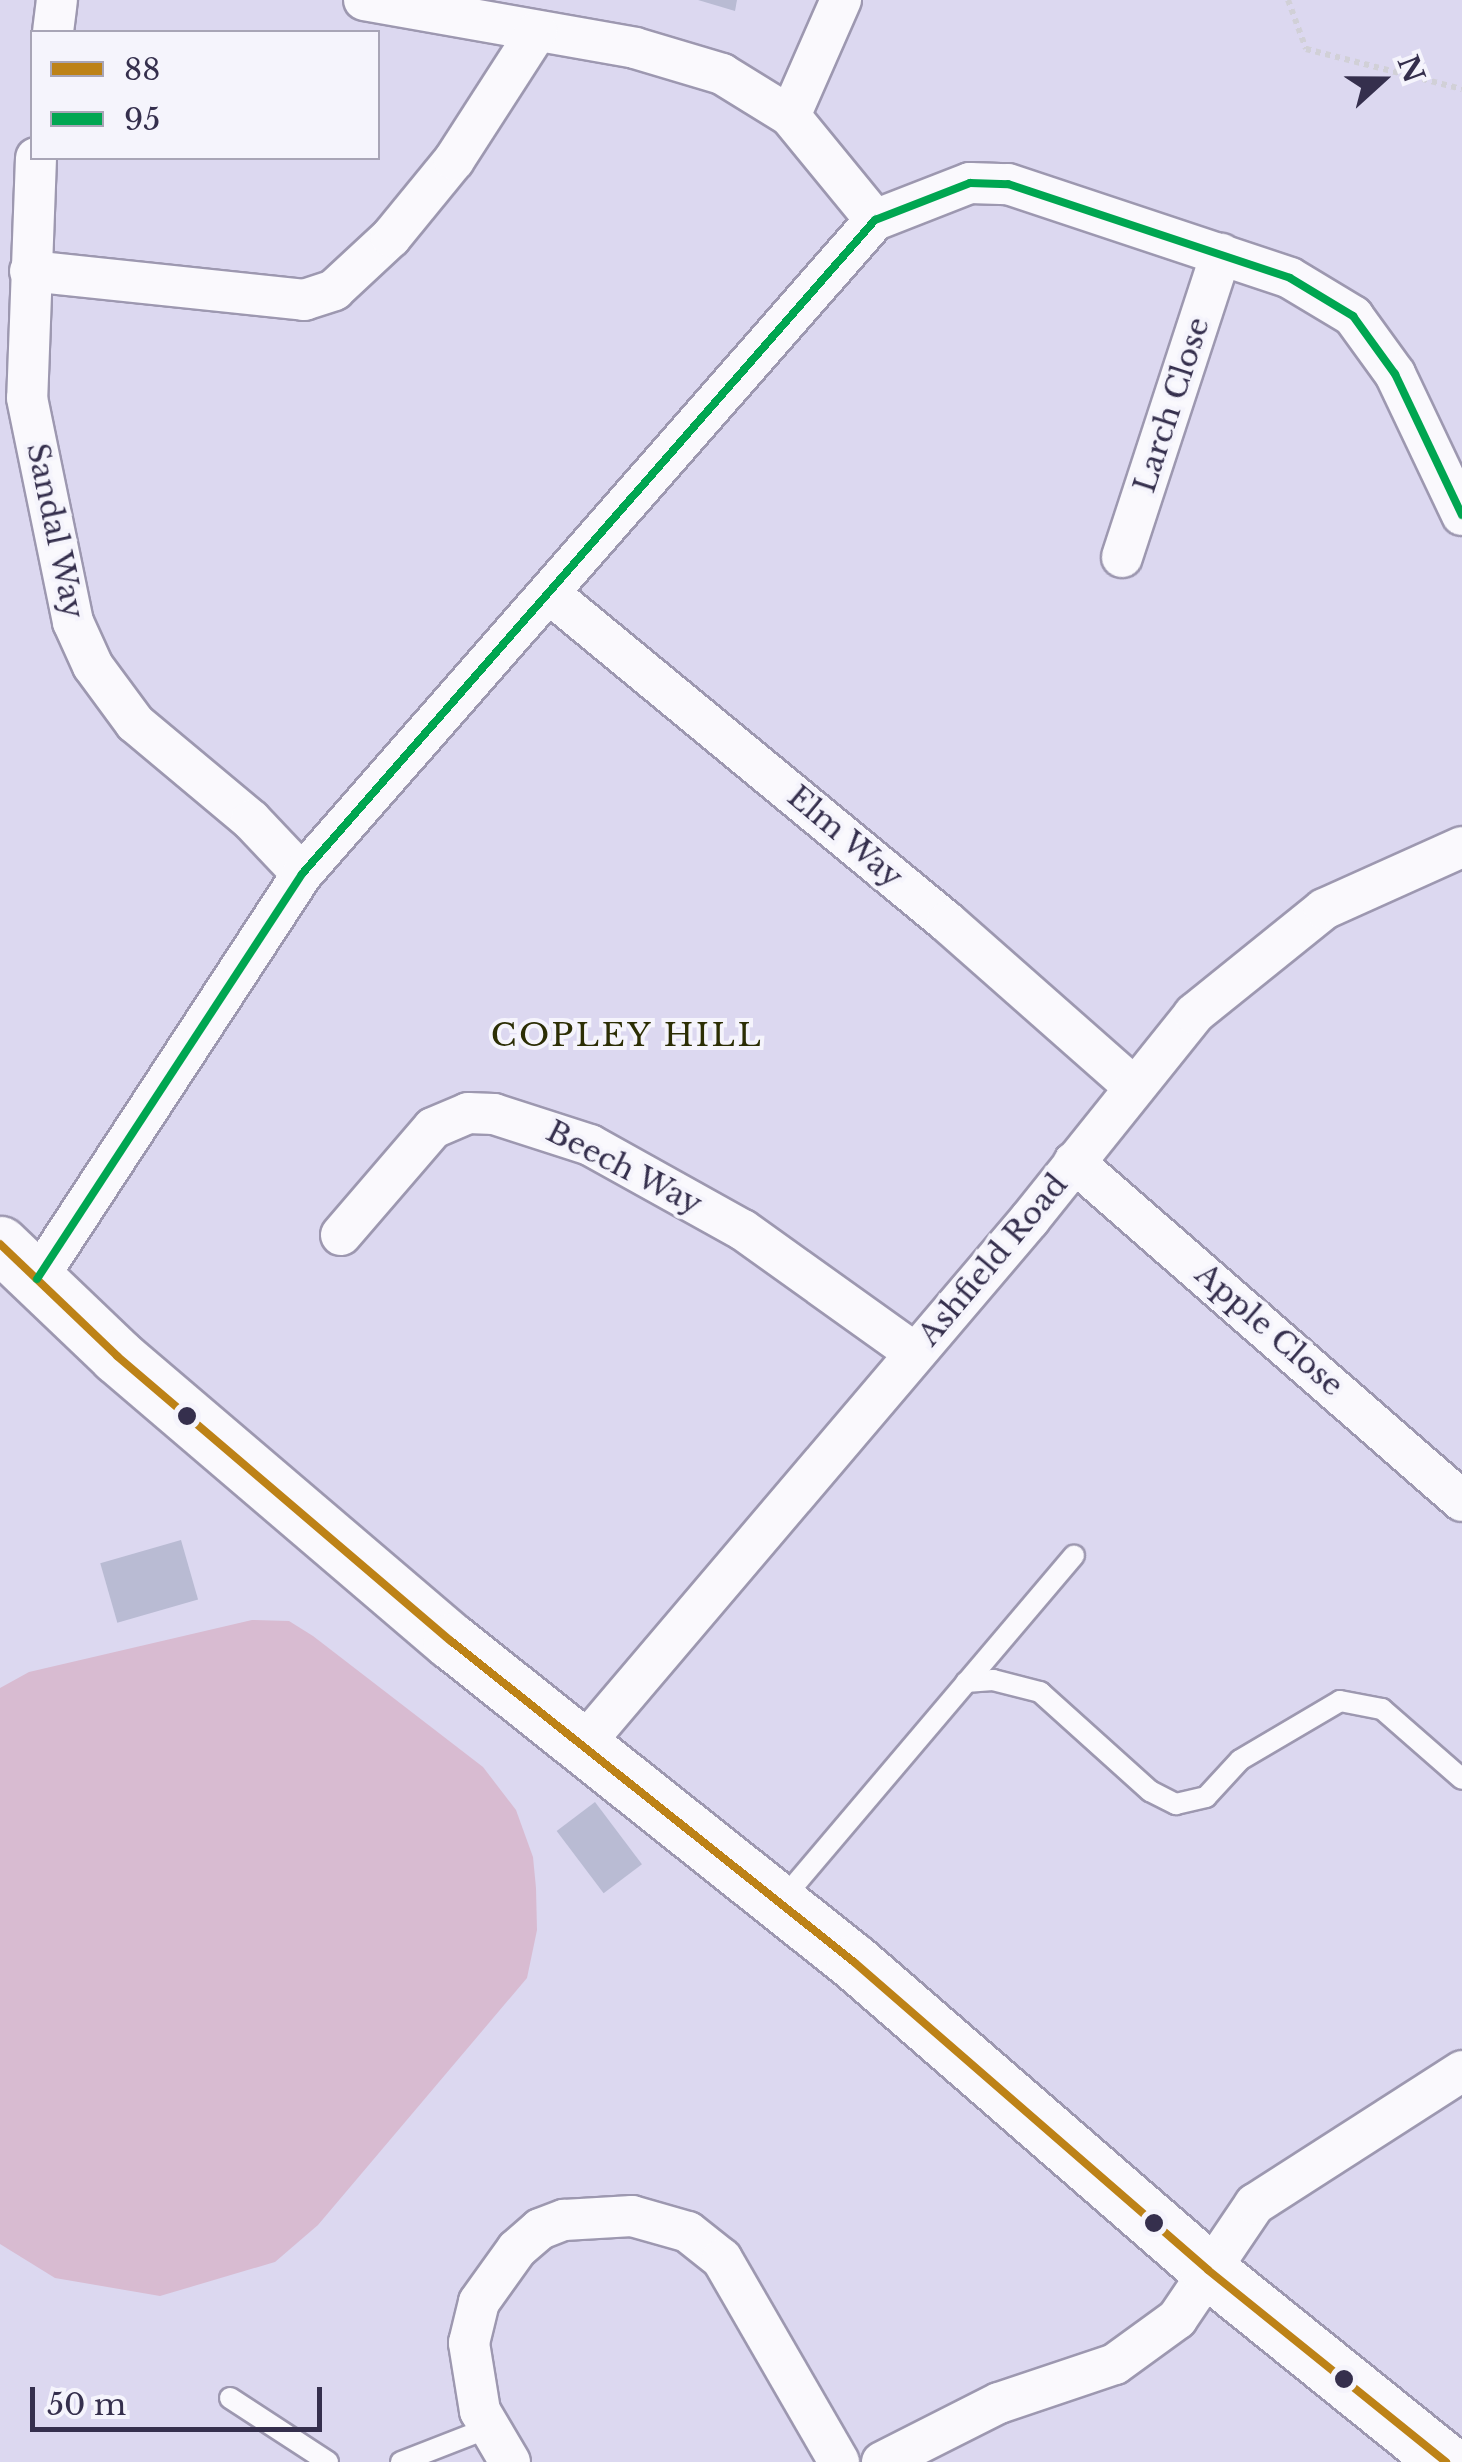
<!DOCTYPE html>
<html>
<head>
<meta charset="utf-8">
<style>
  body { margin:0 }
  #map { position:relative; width:1462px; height:2462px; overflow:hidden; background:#dcd8f0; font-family:"Libre Baskerville",serif }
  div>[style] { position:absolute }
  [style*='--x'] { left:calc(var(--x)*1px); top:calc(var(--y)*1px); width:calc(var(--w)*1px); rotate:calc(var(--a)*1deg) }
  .green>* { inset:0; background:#d8bbd1 }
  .building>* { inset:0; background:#b9bbd3; transform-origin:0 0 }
  .path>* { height:6px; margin-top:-3px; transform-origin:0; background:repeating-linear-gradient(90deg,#d1d0d7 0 5px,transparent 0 10px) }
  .roads { filter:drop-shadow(2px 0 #9d98b0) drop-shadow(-2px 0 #9d98b0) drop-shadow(0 2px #9d98b0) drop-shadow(0 -2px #9d98b0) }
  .service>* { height:20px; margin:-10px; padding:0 10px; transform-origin:10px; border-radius:10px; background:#faf9fd }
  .minor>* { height:40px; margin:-20px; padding:0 20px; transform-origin:20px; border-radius:20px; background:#faf9fd }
  .primary>* { height:55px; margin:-27.5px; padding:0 27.5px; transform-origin:27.5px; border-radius:27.5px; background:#faf9fd }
  .bus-1>* { height:8px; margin:-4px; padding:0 4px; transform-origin:4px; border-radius:4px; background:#bd8217 }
  .bus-2>* { height:8px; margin:-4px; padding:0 4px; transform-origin:4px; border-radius:4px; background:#00a651 }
  .dots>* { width:28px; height:28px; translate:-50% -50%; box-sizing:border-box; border:5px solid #f5f4fc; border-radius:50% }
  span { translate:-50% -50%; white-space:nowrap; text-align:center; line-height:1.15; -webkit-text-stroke:8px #f5f4fc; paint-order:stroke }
  .street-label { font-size:30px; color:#352f4d }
  .neighbourhood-label { font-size:32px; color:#2c2e04; letter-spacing:2.5px }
  .legend { position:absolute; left:30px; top:30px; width:350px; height:130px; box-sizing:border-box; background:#f5f4fc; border:2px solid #a8a5b6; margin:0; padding:12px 18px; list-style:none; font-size:30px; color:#352f4d }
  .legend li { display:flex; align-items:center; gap:20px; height:50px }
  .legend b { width:50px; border:2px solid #a8a5b6 }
  .north { position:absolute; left:1332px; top:30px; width:100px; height:100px; -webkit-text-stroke:8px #f5f4fc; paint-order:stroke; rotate:69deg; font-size:28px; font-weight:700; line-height:40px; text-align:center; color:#352f4d }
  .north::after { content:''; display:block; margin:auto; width:35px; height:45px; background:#352f4d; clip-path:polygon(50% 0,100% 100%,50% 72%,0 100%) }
  .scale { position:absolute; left:30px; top:2387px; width:292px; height:45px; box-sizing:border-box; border:5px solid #352f4d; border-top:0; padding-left:12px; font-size:30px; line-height:35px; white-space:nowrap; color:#352f4d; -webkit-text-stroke:8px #f5f4fc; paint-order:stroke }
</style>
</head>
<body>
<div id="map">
  <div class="green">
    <div style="clip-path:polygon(252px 1620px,289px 1621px,313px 1636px,483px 1767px,516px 1810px,533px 1857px,536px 1888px,537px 1930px,527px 1978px,318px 2225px,275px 2262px,160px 2296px,55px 2278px,0 2244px,0 1688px,29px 1672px)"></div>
  </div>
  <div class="building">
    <div style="clip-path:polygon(698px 0,737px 0,735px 11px)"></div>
    <div style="left:181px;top:1540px;width:62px;height:84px;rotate:74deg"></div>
    <div style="left:595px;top:1802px;width:78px;height:48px;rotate:53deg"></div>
  </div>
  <div class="path">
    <div style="--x:1288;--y:0;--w:52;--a:69.8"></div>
    <div style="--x:1306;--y:49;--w:161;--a:14.4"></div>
  </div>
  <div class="roads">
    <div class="service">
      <div style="--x:966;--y:1682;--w:27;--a:-4"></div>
      <div style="--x:993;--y:1680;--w:49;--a:14.3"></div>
      <div style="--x:1040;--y:1692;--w:148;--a:42"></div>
      <div style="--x:1150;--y:1791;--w:29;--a:27"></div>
      <div style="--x:1176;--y:1804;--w:31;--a:-13"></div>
      <div style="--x:1206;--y:1797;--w:50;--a:-47.4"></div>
      <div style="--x:1240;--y:1760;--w:116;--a:-30.5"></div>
      <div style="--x:1340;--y:1701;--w:43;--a:10.8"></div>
      <div style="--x:1382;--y:1709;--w:106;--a:41.2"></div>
      <div style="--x:781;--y:1901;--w:453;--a:-49.7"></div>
      <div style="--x:230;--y:2398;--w:117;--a:33.1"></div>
      <div style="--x:401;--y:2462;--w:93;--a:-21.3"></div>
    </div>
    <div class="minor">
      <div style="--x:364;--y:0;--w:275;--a:10"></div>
      <div style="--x:635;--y:48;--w:91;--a:16.6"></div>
      <div style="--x:722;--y:74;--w:80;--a:31.7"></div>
      <div style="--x:790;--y:116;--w:134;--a:50.7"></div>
      <div style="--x:53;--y:32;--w:32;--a:-83"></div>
      <div style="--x:790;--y:116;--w:127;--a:-66.3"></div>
      <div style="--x:36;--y:158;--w:240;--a:92.1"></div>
      <div style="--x:27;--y:398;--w:229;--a:78.4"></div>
      <div style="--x:73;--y:622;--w:48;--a:65.6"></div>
      <div style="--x:93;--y:666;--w:71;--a:53.6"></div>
      <div style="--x:135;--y:723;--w:151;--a:39.9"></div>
      <div style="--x:251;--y:820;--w:74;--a:46.6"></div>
      <div style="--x:30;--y:271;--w:276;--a:6"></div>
      <div style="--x:304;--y:300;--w:32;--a:-18"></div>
      <div style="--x:334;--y:290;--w:78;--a:-42.9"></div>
      <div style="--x:391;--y:237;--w:99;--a:-50.7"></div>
      <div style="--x:454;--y:160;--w:153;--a:-57.2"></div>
      <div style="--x:1122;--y:557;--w:319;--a:-71.9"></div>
      <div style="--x:550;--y:594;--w:515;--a:39.56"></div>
      <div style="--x:947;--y:922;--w:249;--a:41.4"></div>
      <div style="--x:1074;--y:1162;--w:515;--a:41.14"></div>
      <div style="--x:341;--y:1235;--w:141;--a:-49.3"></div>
      <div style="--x:433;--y:1128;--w:38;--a:-23"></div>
      <div style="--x:468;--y:1113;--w:26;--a:2"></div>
      <div style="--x:494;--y:1114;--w:101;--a:17.9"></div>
      <div style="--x:590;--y:1145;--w:175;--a:29.1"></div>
      <div style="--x:743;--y:1230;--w:211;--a:35.6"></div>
      <div style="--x:37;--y:1279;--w:484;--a:-56.8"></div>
      <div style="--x:302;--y:874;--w:870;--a:-48.78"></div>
      <div style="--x:875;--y:220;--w:102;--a:-21.3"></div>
      <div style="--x:970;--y:183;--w:38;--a:2"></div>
      <div style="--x:1008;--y:184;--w:297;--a:18.4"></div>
      <div style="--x:1290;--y:278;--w:74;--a:31.1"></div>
      <div style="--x:1353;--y:316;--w:72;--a:54.1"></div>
      <div style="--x:1395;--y:374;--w:156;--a:64.6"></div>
      <div style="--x:582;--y:1746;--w:692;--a:-49.63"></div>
      <div style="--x:1030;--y:1219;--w:263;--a:-51.3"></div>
      <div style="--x:1194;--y:1014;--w:167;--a:-38.9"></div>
      <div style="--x:1324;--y:909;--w:151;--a:-24.2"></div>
      <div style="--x:510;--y:2462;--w:59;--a:-120.5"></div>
      <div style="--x:480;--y:2411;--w:69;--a:-99.2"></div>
      <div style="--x:469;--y:2343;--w:42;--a:-76.3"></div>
      <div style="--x:479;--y:2302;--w:65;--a:-54.4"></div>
      <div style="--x:517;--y:2249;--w:30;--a:-41"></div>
      <div style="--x:540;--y:2229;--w:26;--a:-21"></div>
      <div style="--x:564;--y:2220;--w:68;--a:-3.4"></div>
      <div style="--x:632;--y:2216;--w:58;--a:15.9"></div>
      <div style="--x:688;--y:2232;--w:43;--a:38.5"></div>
      <div style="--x:722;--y:2259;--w:234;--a:60"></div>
      <div style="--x:882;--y:2462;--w:131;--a:-26.8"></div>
      <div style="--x:999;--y:2403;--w:122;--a:-18.6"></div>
      <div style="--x:1115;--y:2364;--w:77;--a:-36"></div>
      <div style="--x:1177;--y:2319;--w:139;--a:-55.9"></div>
      <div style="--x:1255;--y:2204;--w:246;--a:-32.7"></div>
    </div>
    <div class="primary">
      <div style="--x:0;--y:1244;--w:162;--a:43.7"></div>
      <div style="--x:117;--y:1356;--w:439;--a:40.5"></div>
      <div style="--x:451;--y:1641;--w:515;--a:38.54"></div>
      <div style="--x:854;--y:1962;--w:469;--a:41"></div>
      <div style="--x:1208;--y:2270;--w:306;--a:38.9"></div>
    </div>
  </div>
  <div class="bus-1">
    <div style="--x:0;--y:1244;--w:162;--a:43.7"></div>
    <div style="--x:117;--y:1356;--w:439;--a:40.5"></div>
    <div style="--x:451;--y:1641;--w:515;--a:38.54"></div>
    <div style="--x:854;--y:1962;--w:469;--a:41"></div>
    <div style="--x:1208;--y:2270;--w:306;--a:38.9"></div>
  </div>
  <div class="bus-2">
    <div style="--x:37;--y:1279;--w:484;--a:-56.8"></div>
    <div style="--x:302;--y:874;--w:870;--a:-48.78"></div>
    <div style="--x:875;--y:220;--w:102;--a:-21.3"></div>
    <div style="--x:970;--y:183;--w:38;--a:2"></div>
    <div style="--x:1008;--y:184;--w:297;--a:18.4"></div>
    <div style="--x:1290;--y:278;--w:74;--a:31.1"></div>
    <div style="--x:1353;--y:316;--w:72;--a:54.1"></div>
    <div style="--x:1395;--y:374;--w:156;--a:64.6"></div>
  </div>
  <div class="dots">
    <div style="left:187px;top:1416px;background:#352f4d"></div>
    <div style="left:1154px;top:2223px;background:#352f4d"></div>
    <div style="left:1344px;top:2379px;background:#352f4d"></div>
  </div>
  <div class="street-label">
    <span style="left:1172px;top:405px;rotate:-72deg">Larch Close</span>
    <span style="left:55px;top:531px;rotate:78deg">Sandal Way</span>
    <span style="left:845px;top:837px;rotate:40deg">Elm Way</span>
    <span style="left:624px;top:1168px;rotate:27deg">Beech Way</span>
    <span style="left:993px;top:1260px;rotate:-50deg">Ashfield Road</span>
    <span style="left:1269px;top:1330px;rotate:41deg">Apple Close</span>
  </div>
  <div class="neighbourhood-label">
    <span style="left:627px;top:1035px">COPLEY HILL</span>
  </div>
  <ul class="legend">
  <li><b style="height:12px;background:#bd8217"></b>88</li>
  <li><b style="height:12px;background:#00a651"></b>95</li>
  </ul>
  <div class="north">N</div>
  <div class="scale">50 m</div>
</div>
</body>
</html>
